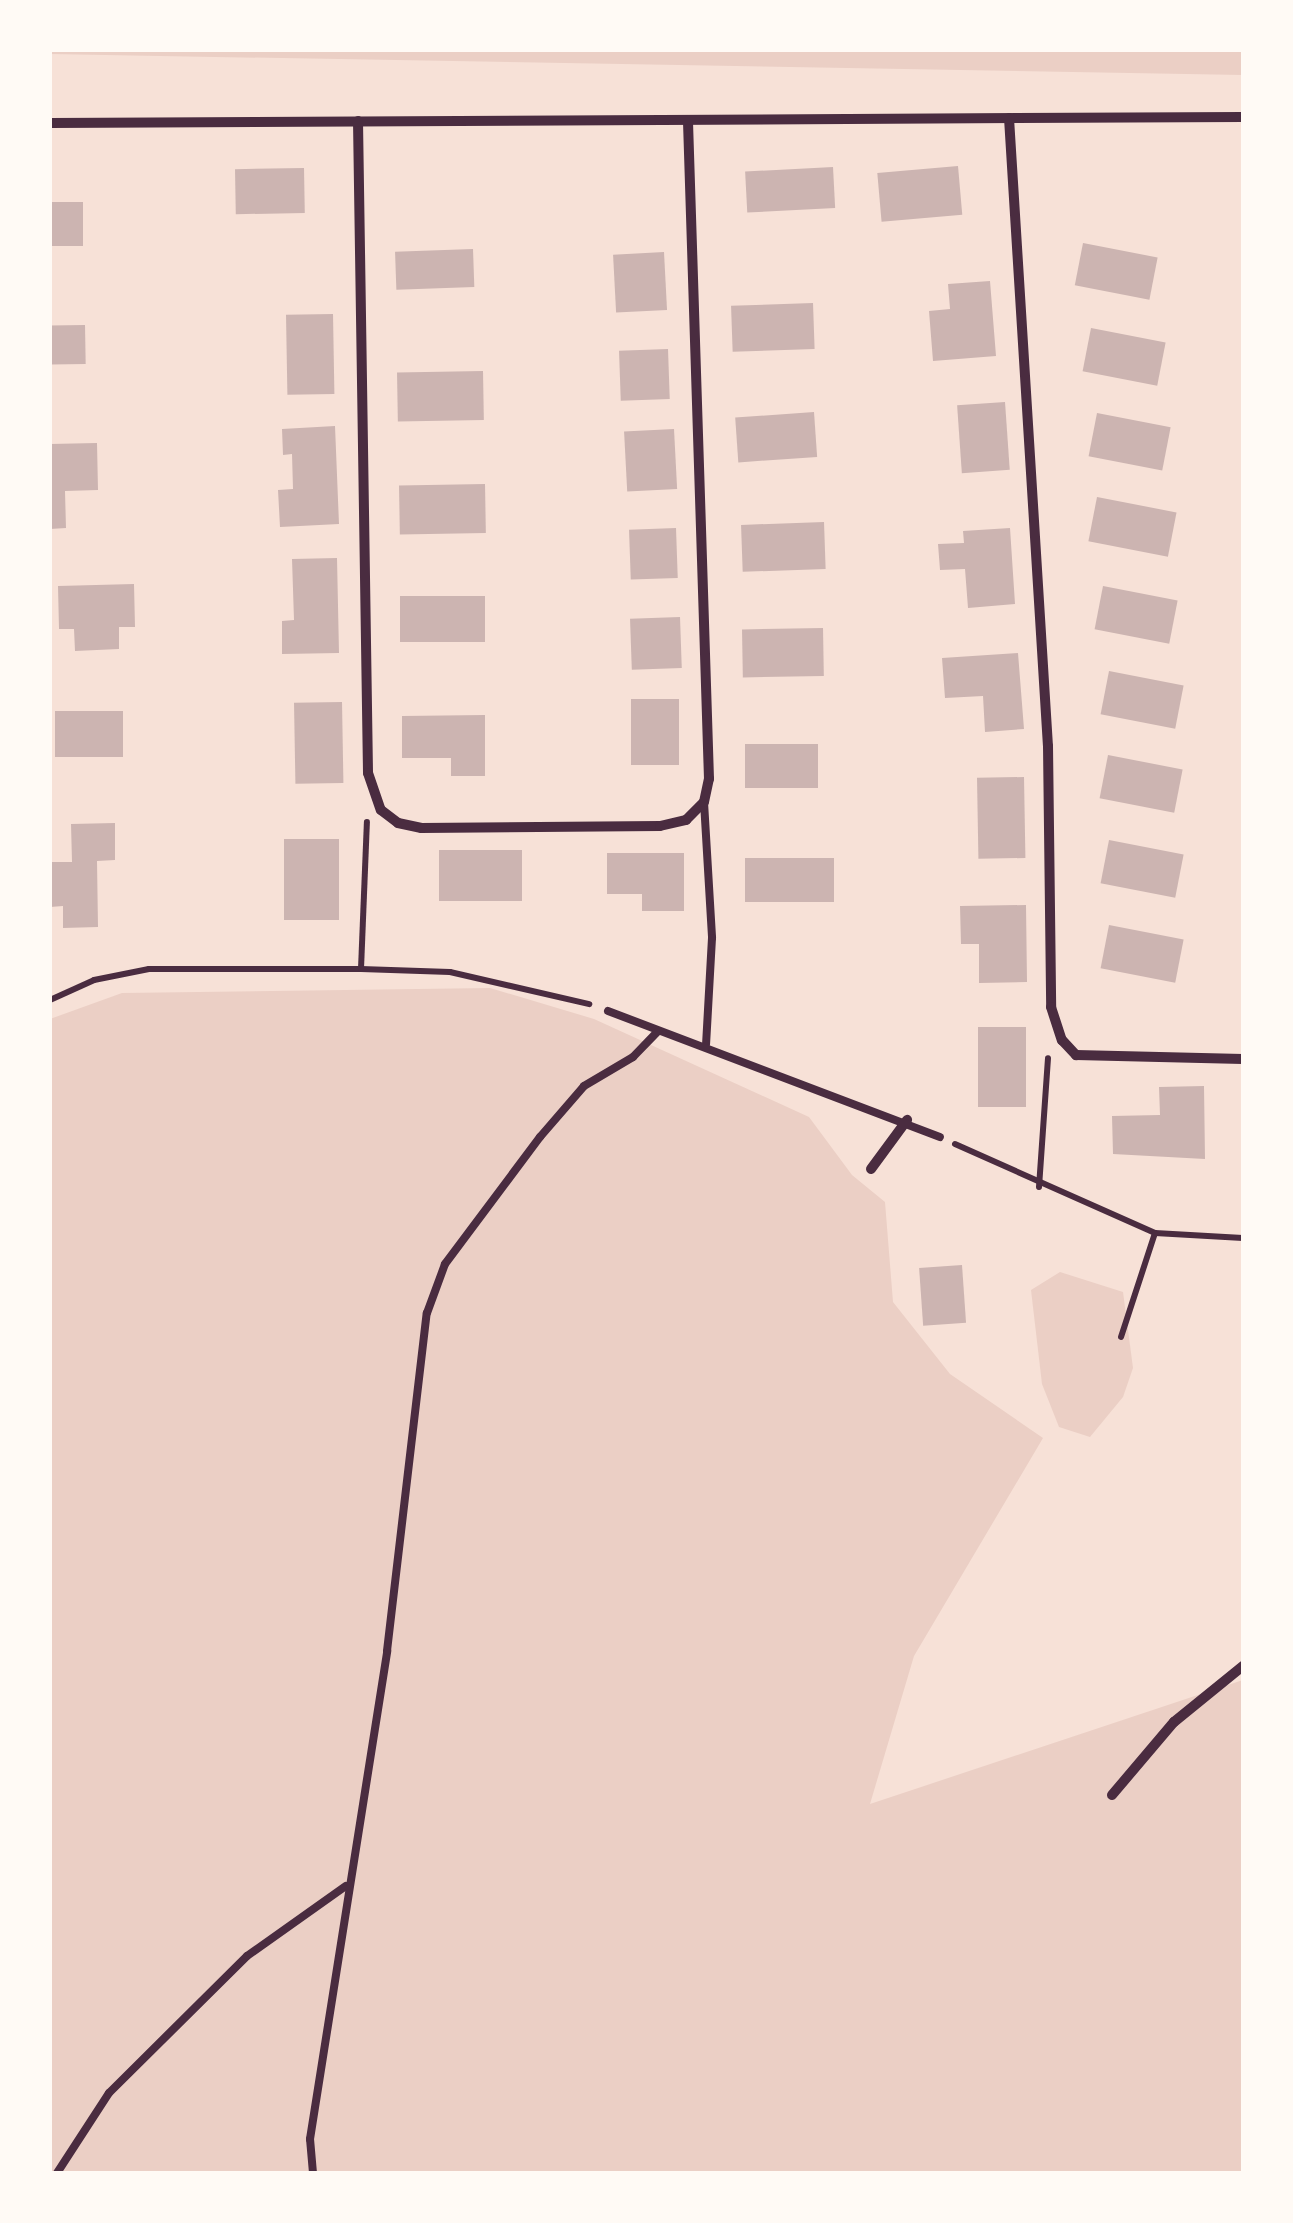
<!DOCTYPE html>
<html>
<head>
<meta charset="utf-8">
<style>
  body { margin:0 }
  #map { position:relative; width:1293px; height:2223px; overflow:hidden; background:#f7e1d7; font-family:Figtree,sans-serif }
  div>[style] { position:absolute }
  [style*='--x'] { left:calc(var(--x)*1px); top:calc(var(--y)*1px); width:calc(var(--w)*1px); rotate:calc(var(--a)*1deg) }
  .green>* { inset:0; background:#ebcfc5 }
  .building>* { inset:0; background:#ccb4b1; transform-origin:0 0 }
  .path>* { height:6px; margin:-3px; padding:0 3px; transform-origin:3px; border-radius:3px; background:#4a2c40 }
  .service>* { height:8px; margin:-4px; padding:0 4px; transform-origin:4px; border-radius:4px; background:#4a2c40 }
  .minor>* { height:10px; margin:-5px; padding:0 5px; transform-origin:5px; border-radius:5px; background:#4a2c40 }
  span { translate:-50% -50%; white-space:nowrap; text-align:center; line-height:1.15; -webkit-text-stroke:8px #fffaf5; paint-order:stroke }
  .frame { position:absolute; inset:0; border:52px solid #fffaf5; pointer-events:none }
</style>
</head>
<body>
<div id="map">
  <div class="green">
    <div style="clip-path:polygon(50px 50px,1243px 50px,1243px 75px,50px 54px)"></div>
    <div style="clip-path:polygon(490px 988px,594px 1019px,809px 1117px,852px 1175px,885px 1202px,893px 1302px,950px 1374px,1043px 1438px,914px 1656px,870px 1804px,1243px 1680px,1243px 2173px,50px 2173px,50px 1019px,122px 993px)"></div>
    <div style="clip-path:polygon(1060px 1272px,1123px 1292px,1133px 1368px,1123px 1397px,1090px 1437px,1059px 1427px,1042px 1384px,1031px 1290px)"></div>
  </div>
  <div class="building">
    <div style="left:958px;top:166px;width:49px;height:81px;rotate:85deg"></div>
    <div style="left:833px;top:167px;width:41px;height:88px;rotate:87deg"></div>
    <div style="left:304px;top:168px;width:45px;height:69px;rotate:89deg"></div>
    <div style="left:83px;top:202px;width:44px;height:33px;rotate:90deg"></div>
    <div style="left:1083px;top:243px;width:76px;height:43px;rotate:11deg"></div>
    <div style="left:473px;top:249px;width:38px;height:78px;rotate:88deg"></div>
    <div style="left:664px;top:252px;width:58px;height:51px;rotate:87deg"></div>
    <div style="clip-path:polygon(990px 281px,996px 356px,933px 361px,929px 311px,950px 309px,948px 284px)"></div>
    <div style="left:813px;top:303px;width:46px;height:82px;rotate:88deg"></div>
    <div style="left:333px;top:314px;width:80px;height:47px;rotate:89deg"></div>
    <div style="left:85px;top:325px;width:39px;height:35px;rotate:89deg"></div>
    <div style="left:1091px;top:328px;width:76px;height:44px;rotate:11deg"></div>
    <div style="left:668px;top:349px;width:50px;height:49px;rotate:88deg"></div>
    <div style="left:483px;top:371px;width:49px;height:86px;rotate:89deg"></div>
    <div style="left:1005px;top:402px;width:68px;height:48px;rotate:86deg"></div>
    <div style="left:814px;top:412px;width:45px;height:79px;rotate:86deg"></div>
    <div style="left:1097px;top:413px;width:75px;height:44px;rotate:11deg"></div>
    <div style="clip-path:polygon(335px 426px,339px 524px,280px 527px,278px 490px,293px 489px,292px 454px,283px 455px,282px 429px)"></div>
    <div style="left:674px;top:429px;width:60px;height:50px;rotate:87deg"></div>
    <div style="clip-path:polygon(97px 443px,98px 490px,65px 491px,66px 528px,50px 529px,50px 444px)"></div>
    <div style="left:485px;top:484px;width:49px;height:86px;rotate:89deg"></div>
    <div style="left:1097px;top:497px;width:81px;height:45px;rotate:11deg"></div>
    <div style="left:824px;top:522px;width:47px;height:83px;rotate:88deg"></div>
    <div style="left:676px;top:528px;width:50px;height:47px;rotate:88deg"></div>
    <div style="clip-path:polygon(1010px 528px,1015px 604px,968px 608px,965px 569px,940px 570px,938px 544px,964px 543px,963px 531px)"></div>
    <div style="clip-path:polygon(337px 558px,339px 653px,282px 654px,282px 621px,294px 620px,292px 559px)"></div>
    <div style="clip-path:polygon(134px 584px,135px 627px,119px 627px,119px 649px,75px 651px,74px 629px,59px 629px,58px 586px)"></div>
    <div style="left:1103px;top:586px;width:76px;height:44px;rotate:11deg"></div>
    <div style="left:485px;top:596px;width:46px;height:85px;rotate:90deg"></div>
    <div style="left:680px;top:617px;width:51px;height:50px;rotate:88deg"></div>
    <div style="left:823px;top:628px;width:48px;height:81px;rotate:89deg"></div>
    <div style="clip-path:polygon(1018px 653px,1024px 729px,985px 732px,983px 696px,945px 698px,942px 658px)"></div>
    <div style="left:1109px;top:671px;width:76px;height:44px;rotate:11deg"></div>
    <div style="left:631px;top:699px;width:48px;height:66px"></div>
    <div style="left:342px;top:702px;width:81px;height:48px;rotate:89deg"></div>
    <div style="left:123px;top:711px;width:46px;height:68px;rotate:90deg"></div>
    <div style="clip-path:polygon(485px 715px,485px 776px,451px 776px,451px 758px,402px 758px,402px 716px)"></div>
    <div style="left:818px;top:744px;width:44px;height:73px;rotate:90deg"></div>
    <div style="left:1108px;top:755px;width:76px;height:44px;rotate:11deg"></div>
    <div style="left:1024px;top:777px;width:81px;height:47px;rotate:89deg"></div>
    <div style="clip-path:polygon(115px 823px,115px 860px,97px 861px,98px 927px,63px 928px,63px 906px,50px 907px,50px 862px,72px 862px,71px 824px)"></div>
    <div style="left:284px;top:839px;width:55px;height:81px"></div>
    <div style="left:1109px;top:840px;width:76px;height:44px;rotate:11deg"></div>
    <div style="left:522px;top:850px;width:51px;height:83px;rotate:90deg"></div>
    <div style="clip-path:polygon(607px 853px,684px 853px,684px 911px,642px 911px,642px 894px,607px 894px)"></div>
    <div style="left:834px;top:858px;width:44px;height:89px;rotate:90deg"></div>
    <div style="clip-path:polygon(1026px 905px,1027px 982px,979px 983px,979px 944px,961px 944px,960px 906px)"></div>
    <div style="left:1109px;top:925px;width:76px;height:44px;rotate:11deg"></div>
    <div style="left:1026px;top:1027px;width:80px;height:48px;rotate:90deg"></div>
    <div style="clip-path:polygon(1204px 1086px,1205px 1159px,1113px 1154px,1112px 1116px,1160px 1115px,1159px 1087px)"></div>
    <div style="left:962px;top:1265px;width:58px;height:43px;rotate:86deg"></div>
  </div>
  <div class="path">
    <div style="--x:361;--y:969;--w:147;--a:-87.7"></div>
    <div style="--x:50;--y:1000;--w:48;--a:-24.4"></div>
    <div style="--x:94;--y:980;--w:56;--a:-11.3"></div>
    <div style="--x:149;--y:969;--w:212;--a:0"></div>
    <div style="--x:361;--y:969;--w:89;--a:1.9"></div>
    <div style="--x:450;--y:972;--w:143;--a:13"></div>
    <div style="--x:955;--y:1144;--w:219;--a:24"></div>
    <div style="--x:1155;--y:1233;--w:88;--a:3.3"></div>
    <div style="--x:1039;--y:1187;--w:129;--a:-86"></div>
    <div style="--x:1121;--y:1337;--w:109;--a:-71.9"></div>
  </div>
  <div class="service">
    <div style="--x:704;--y:802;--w:136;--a:86.6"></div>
    <div style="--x:712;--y:938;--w:106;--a:93.2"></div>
    <div style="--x:608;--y:1011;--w:355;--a:20.8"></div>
    <div style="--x:57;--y:2173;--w:95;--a:-57"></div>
    <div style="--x:109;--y:2093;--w:194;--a:-44.8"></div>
    <div style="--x:247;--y:1956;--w:121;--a:-35.3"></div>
    <div style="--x:313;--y:2173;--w:34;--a:-95"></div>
    <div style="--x:310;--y:2139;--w:494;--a:-81"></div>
    <div style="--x:387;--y:1651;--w:340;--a:-83.3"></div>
    <div style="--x:427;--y:1313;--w:52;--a:-69.8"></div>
    <div style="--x:445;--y:1264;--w:159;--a:-53.2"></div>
    <div style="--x:540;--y:1137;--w:67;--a:-49.2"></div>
    <div style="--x:584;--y:1086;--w:57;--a:-30.6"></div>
    <div style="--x:633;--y:1057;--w:36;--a:-46"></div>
  </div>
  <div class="minor">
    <div style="--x:1009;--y:118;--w:629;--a:86.45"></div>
    <div style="--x:1048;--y:746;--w:261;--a:89.3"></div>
    <div style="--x:1051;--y:1007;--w:35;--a:72"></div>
    <div style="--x:1062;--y:1040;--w:21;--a:47"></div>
    <div style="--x:1076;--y:1055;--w:167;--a:1.4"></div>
    <div style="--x:358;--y:121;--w:652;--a:89.12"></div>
    <div style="--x:368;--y:773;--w:39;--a:71"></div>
    <div style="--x:381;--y:810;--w:21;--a:37"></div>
    <div style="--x:398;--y:823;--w:24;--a:12"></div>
    <div style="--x:421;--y:828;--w:239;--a:-0.5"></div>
    <div style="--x:660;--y:826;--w:27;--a:-13"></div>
    <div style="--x:686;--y:820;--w:25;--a:-45"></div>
    <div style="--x:704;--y:802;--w:24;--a:-78"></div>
    <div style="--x:709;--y:779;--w:659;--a:-91.83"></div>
    <div style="--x:50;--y:123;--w:1193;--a:-0.29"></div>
    <div style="--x:871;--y:1169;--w:61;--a:-53.7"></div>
    <div style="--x:1112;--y:1795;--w:96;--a:-49.7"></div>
    <div style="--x:1174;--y:1722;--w:89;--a:-39.1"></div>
  </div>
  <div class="frame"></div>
</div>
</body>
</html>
